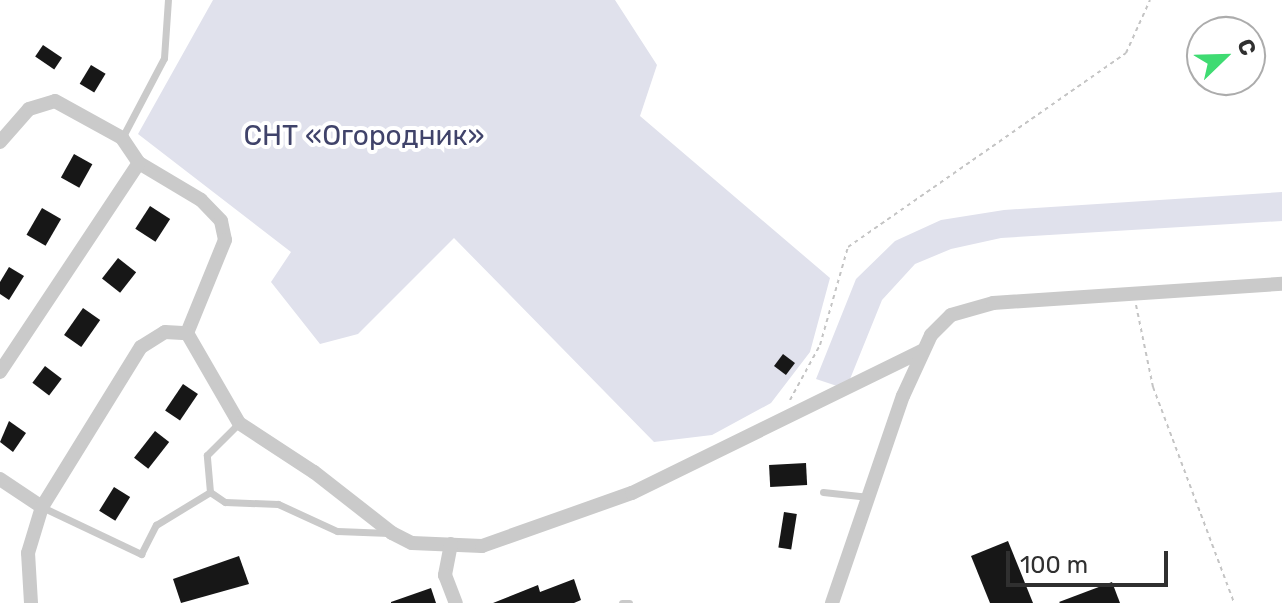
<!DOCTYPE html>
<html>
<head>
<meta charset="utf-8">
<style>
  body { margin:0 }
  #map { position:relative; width:1282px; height:603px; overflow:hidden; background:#fff; font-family:Rubik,sans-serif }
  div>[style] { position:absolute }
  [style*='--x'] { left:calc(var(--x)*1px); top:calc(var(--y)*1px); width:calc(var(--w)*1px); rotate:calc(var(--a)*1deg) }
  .green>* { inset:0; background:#e0e1ec }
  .building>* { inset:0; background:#171717; transform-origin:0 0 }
  .path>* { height:2px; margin-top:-1px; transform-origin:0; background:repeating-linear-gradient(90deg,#c4c4c4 0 4px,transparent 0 8px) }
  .lane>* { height:7px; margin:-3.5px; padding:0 3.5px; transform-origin:3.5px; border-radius:3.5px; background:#cacaca }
  .street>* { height:14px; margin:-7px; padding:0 7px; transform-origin:7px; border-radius:7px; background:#cacaca }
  span { translate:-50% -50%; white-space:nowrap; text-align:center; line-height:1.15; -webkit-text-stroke:8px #fff; paint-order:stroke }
  .park-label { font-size:28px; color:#40436a }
  .north { position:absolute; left:1186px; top:16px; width:80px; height:80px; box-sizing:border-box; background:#fff; border:2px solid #acacac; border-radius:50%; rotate:67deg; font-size:22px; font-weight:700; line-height:32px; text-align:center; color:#303030 }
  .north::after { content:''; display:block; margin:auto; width:28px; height:36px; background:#3fdb72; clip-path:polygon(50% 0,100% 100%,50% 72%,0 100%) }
  .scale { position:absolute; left:1006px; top:551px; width:162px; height:36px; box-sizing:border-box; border:4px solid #303030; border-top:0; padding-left:10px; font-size:24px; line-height:28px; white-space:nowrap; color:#303030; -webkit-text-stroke:6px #fff; paint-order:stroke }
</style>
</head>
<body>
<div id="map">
  <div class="green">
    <div style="clip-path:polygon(213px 0,615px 0,657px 65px,640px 116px,830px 278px,810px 352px,771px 403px,712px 435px,654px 442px,454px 238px,358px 334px,320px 344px,271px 282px,291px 252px,138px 134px)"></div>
    <div style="clip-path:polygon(1282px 192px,1282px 221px,1001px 238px,951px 249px,915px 264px,882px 300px,846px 389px,816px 379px,856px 279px,895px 241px,941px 220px,1004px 210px)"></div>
  </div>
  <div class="building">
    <div style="left:43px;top:45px;width:23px;height:14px;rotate:34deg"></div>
    <div style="left:91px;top:65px;width:17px;height:22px;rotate:31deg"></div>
    <div style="left:74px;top:154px;width:21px;height:27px;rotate:29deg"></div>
    <div style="left:150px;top:206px;width:24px;height:27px;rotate:33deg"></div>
    <div style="left:42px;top:208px;width:22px;height:31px;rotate:30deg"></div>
    <div style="left:118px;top:258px;width:23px;height:26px;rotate:38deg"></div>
    <div style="clip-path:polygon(9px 267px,24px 276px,9px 300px,0 294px,0 282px)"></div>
    <div style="left:83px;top:308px;width:21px;height:33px;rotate:35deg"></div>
    <div style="left:783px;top:354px;width:15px;height:15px;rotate:37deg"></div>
    <div style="left:45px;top:366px;width:21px;height:21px;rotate:37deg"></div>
    <div style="left:183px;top:384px;width:18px;height:32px;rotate:34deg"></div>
    <div style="clip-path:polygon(9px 421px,26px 433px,13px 452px,0 442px)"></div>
    <div style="left:155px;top:431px;width:18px;height:34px;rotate:38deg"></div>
    <div style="left:806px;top:463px;width:22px;height:37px;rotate:87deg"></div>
    <div style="left:114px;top:487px;width:19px;height:28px;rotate:32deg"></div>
    <div style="left:784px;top:512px;width:13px;height:36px;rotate:9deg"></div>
    <div style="clip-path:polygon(1008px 541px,1033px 603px,990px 603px,971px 556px)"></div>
    <div style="clip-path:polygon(239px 556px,249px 584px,181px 603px,173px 579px)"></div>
    <div style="clip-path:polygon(574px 579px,581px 600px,574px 603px,493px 603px,538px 585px,540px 592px)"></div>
    <div style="clip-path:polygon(1112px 582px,1120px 603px,1060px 603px,1059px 602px)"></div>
    <div style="clip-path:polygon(431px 588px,436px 603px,391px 603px,391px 602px)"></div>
  </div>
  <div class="path">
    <div style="--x:1136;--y:305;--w:84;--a:78.3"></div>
    <div style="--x:1153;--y:387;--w:231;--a:69.4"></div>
    <div style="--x:790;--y:400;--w:63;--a:-61.4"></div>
    <div style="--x:820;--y:345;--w:102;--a:-74.1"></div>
    <div style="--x:848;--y:247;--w:339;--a:-34.9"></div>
    <div style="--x:1126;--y:53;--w:58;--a:-65.6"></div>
  </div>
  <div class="lane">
    <div style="--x:122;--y:138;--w:90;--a:-62.3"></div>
    <div style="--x:164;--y:58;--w:58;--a:-86.1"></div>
    <div style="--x:210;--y:492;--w:37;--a:-95"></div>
    <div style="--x:207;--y:455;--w:45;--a:-45"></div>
    <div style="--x:823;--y:492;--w:46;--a:6.2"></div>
    <div style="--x:42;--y:507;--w:110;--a:25.4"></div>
    <div style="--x:141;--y:554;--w:33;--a:-63"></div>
    <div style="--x:156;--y:525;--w:63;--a:-31.4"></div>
    <div style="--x:210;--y:492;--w:18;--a:34"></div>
    <div style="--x:225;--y:502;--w:53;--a:2.2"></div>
    <div style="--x:278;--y:504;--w:65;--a:24.6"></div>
    <div style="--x:337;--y:531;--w:52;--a:2.2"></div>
    <div style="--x:622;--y:603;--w:7;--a:0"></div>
  </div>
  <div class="street">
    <div style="--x:0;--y:142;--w:44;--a:-48.7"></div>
    <div style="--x:29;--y:109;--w:27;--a:-17"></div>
    <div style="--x:55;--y:101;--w:77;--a:28.9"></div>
    <div style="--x:122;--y:138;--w:30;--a:56"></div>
    <div style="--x:139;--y:163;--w:72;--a:30.8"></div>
    <div style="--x:201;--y:200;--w:29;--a:46"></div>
    <div style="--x:221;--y:221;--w:19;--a:78"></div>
    <div style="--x:225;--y:240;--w:100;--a:112.2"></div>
    <div style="--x:187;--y:333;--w:104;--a:60"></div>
    <div style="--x:239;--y:423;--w:90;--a:33.2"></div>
    <div style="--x:314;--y:472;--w:99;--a:38"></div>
    <div style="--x:392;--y:533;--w:22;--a:27"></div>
    <div style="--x:412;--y:543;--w:70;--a:2.5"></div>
    <div style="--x:482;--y:546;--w:159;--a:-19.5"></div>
    <div style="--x:632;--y:493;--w:323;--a:-26.1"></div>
    <div style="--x:0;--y:372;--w:251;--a:-56.4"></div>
    <div style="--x:0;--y:479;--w:50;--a:33.7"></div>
    <div style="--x:451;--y:544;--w:32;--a:101"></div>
    <div style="--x:445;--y:575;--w:30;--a:69"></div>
    <div style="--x:31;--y:603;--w:50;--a:-93.4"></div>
    <div style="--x:28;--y:553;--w:48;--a:-73.1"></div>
    <div style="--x:42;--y:507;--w:188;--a:-58.3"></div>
    <div style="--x:141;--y:347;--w:28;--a:-32"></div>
    <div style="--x:165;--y:332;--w:22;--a:3"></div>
    <div style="--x:832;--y:603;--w:219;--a:-71.1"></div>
    <div style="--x:903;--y:396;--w:67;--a:-65.3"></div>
    <div style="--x:931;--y:335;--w:28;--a:-45"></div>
    <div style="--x:951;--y:315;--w:44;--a:-15.9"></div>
    <div style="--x:993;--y:303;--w:290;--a:-3.8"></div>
  </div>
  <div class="park-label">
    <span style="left:364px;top:136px">СНТ «Огородник»</span>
  </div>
  <div class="north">С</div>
  <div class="scale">100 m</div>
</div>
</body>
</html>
